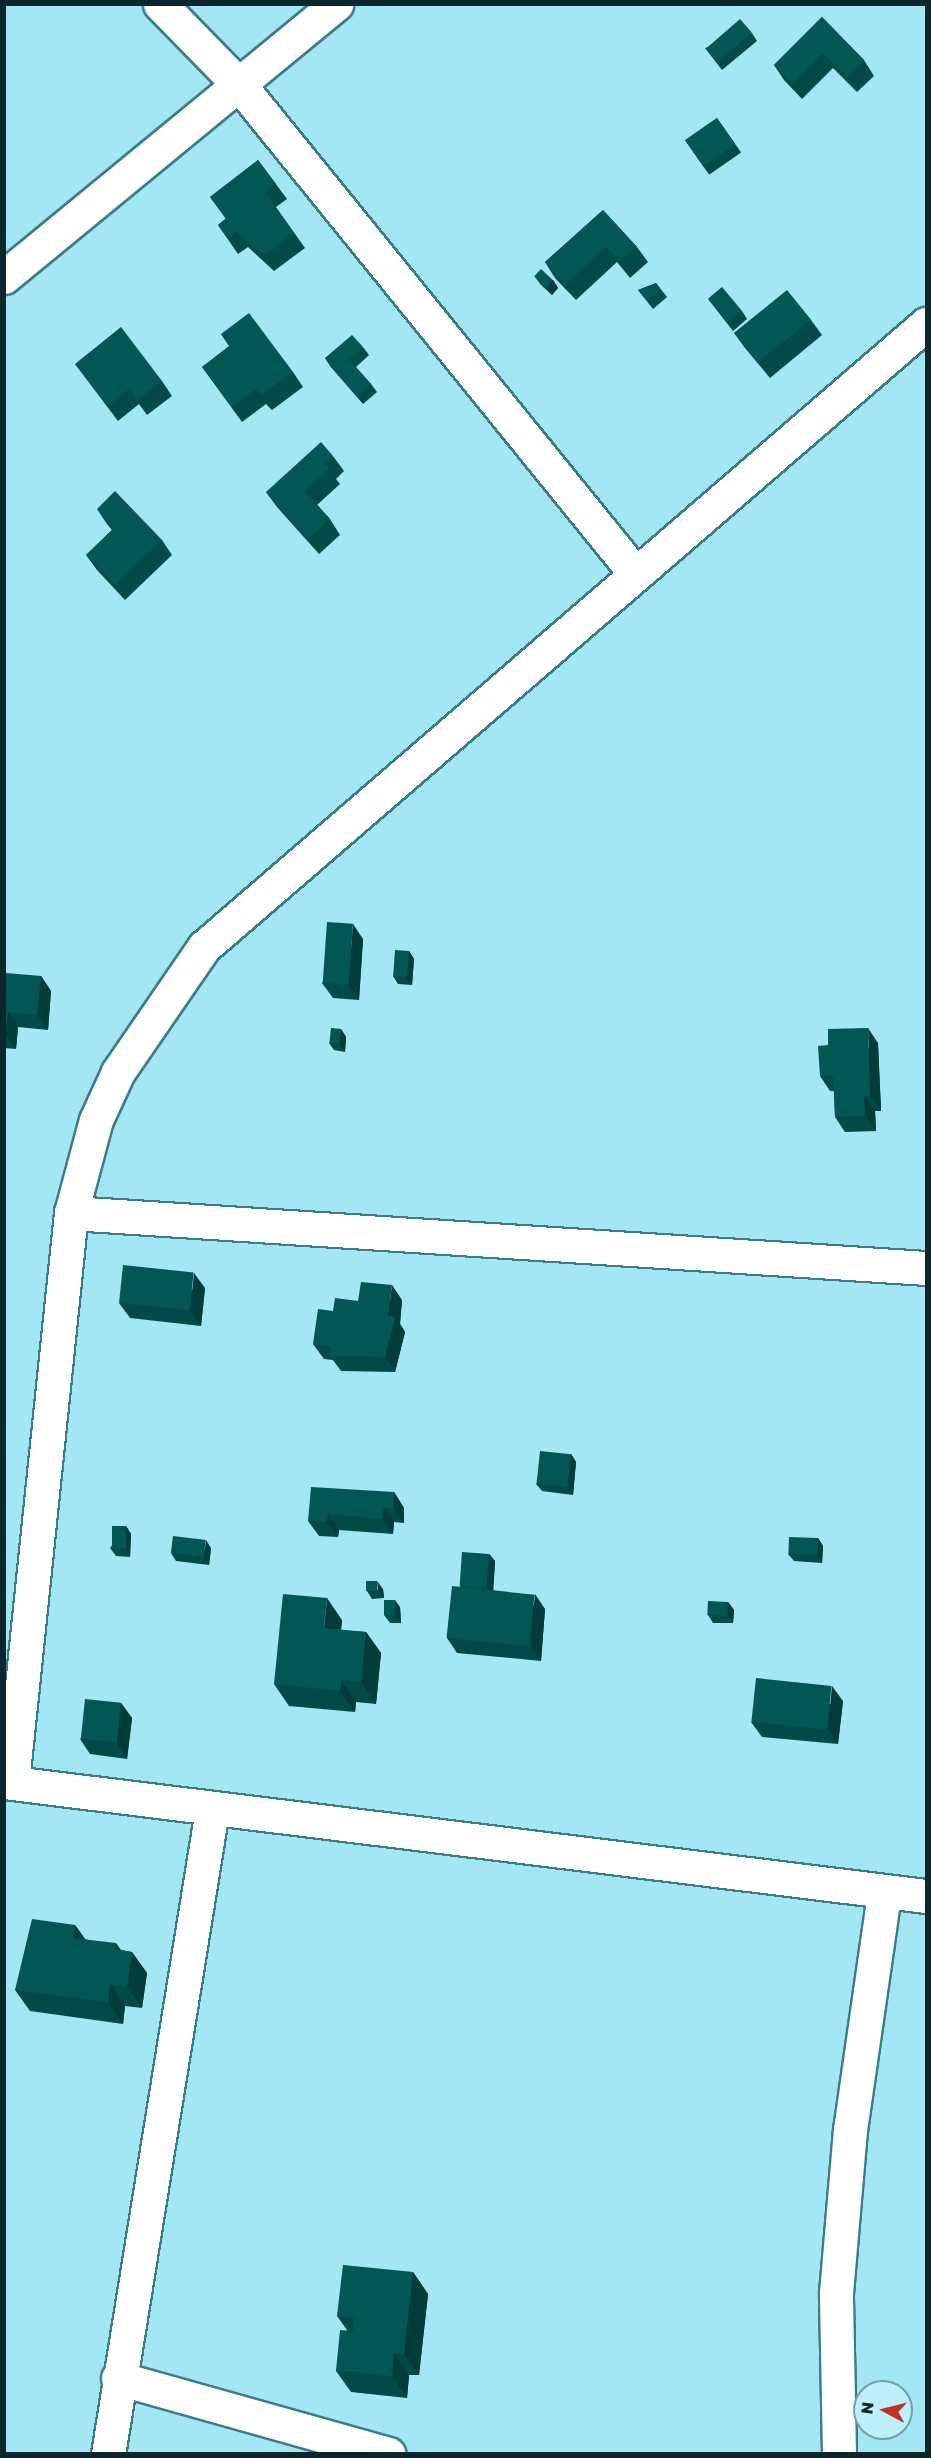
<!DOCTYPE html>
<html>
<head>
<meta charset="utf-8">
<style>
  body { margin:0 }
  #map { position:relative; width:931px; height:2458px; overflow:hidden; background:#a3e6f4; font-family:"Golos Text",sans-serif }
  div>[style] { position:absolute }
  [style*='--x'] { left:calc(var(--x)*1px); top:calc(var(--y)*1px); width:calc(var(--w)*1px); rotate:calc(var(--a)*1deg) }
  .roads { filter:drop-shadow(2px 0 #3b7d89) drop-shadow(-2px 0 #3b7d89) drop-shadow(0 2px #3b7d89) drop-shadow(0 -2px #3b7d89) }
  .minor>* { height:33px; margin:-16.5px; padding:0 16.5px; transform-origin:16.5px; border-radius:16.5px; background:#fff }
  .wall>* { inset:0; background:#024a48; transform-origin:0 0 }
  .shaded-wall>* { inset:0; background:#013c3b }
  .building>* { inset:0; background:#025654; transform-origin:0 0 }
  span { translate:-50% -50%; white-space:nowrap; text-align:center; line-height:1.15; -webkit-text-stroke:6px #bcf1fc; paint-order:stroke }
  .frame { position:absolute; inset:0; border:6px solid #0b272d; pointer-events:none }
  .north { position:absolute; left:853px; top:2380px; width:60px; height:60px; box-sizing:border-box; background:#bcf1fc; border:2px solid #75a0a9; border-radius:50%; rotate:277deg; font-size:16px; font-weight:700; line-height:24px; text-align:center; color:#0b272d }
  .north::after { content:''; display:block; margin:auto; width:21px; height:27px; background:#bf331e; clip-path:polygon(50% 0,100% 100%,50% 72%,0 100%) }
</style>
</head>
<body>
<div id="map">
  <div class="roads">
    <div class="minor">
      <div style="--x:160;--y:4;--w:116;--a:45.7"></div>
      <div style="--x:241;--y:87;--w:626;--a:50.97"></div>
      <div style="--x:4;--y:277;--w:430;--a:-39.4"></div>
      <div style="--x:71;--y:1213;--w:857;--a:3.68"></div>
      <div style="--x:4;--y:1782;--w:929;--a:7.05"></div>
      <div style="--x:12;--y:1782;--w:572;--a:-84.08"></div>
      <div style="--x:71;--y:1213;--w:96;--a:-75"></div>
      <div style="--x:96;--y:1120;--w:53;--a:-65.4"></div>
      <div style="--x:118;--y:1072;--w:152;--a:-55.5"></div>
      <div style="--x:204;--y:947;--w:954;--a:-40.79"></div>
      <div style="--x:118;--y:2378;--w:281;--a:15.7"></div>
      <div style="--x:108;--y:2454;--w:652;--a:-80.83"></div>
      <div style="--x:839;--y:2454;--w:161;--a:-91.1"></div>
      <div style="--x:836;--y:2293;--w:164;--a:-85.1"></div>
      <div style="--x:850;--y:2130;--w:238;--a:-81.8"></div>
    </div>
  </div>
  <div class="wall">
    <div style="clip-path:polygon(822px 17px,864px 60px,874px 76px,857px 92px,833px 68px,802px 99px,784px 80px,774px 65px)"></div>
    <div style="clip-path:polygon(752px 33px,757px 41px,722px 70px,705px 48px)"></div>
    <div style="left:717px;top:118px;width:42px;height:39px;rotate:55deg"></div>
    <div style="clip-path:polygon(258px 160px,287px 199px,276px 207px,305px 248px,274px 271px,248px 247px,238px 254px,218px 225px,226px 219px,210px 197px)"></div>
    <div style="clip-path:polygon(603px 210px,637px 247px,648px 262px,630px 278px,617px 262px,576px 300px,555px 278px,545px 262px)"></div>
    <div style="clip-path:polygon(535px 277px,553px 280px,558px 288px,552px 295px,541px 285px)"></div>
    <div style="clip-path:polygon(656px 283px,667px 297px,653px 309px,638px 290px)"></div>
    <div style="clip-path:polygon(708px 299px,742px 311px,747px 319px,733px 331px)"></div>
    <div style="clip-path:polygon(811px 320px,822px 335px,770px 378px,745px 348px,734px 333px)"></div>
    <div style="clip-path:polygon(221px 334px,293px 372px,303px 387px,272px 410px,266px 404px,242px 422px,202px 367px,229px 346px)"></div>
    <div style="clip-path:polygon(363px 347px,369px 355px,356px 367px,371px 384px,377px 392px,363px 404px,330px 366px,325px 358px)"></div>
    <div style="clip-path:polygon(75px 364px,162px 381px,172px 396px,147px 415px,139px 404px,118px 421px)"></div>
    <div style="clip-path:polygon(333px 456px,344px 471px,336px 479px,340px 484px,317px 505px,330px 519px,340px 535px,319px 554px,277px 507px,266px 492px)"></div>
    <div style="clip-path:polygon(97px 509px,162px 540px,172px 555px,125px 600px,97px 570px,86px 555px,112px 530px,107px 524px)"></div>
    <div style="clip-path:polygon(363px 939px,359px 1000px,333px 998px,322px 983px)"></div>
    <div style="clip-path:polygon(409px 951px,414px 959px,412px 985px,398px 984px,393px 976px)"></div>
    <div style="clip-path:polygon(41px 976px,51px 991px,48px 1030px,18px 1027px,16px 1049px,4px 1048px,4px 991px)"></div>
    <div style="clip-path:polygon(341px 1029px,346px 1037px,345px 1052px,334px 1050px,329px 1043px)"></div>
    <div style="clip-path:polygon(878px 1043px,881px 1111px,875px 1111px,876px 1131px,845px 1132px,835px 1117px,834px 1091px,830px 1091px,820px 1076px)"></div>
    <div style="clip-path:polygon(205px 1288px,201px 1326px,130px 1318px,119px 1303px)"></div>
    <div style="clip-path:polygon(402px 1300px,400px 1324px,405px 1332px,395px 1372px,341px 1371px,333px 1360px,324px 1359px,313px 1344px,333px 1311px,358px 1301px)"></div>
    <div style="clip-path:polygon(571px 1454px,576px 1462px,573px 1495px,542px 1491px,536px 1484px)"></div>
    <div style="clip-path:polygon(394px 1492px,404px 1508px,404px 1523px,394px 1522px,393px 1534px,339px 1530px,338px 1537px,319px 1536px,308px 1521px)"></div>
    <div style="clip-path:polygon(126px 1526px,131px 1534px,130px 1557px,116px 1556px,110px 1548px)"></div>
    <div style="clip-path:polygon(818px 1538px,823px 1546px,822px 1563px,794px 1561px,788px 1554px)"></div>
    <div style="clip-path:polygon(211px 1548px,209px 1565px,176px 1561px,171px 1553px)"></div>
    <div style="clip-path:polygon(489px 1554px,495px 1561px,493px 1590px,545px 1609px,541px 1661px,457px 1653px,447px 1638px,460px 1587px)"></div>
    <div style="clip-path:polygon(383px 1589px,384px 1598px,372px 1599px,367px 1591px)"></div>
    <div style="clip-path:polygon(728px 1602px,734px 1610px,733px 1623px,713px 1623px,708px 1615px)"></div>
    <div style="clip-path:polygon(400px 1607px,401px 1623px,390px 1623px,384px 1615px)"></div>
    <div style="clip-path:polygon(342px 1620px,341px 1630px,366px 1632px,381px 1653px,376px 1704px,356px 1702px,355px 1712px,289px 1706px,274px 1684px)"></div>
    <div style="clip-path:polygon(843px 1701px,838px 1744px,762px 1737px,751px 1722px)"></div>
    <div style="clip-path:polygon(121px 1703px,132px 1718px,127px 1759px,90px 1754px,80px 1739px)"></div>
    <div style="clip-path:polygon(75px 1925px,85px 1939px,121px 1950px,132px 1952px,147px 1973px,142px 2008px,125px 2006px,123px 2024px,30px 2011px,15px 1990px)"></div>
    <div style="clip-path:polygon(413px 2272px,428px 2294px,419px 2375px,409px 2375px,407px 2398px,351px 2392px,336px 2371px,347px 2330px,337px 2316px)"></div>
  </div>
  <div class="shaded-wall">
    <div style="clip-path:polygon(553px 280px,558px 288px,552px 295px,547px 288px)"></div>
    <div style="clip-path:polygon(353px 924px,363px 939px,359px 1000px,348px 985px)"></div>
    <div style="clip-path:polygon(409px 951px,414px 959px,412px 985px,406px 977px)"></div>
    <div style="clip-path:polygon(41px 976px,51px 991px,48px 1030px,37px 1015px)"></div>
    <div style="clip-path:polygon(8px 1012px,18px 1027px,16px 1049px,5px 1034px)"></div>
    <div style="clip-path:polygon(868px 1028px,878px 1043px,881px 1111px,870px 1096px)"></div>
    <div style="clip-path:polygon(341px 1029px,346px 1037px,345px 1052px,339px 1044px)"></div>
    <div style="clip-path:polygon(864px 1096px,875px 1111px,876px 1131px,865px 1116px)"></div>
    <div style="clip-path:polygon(194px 1273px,205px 1288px,201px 1326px,190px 1311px)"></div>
    <div style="clip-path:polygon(392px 1285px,402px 1300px,400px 1324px,405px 1332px,395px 1372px,385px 1357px,388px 1316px)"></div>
    <div style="clip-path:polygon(571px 1454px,576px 1462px,573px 1495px,567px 1487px)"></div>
    <div style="clip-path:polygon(394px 1492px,404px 1508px,404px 1523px,393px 1508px)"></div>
    <div style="clip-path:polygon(384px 1507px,394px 1522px,393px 1534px,382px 1519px)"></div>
    <div style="clip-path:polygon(328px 1514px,339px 1530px,338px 1537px,327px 1522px)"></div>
    <div style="clip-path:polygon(126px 1526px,131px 1534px,130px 1557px,125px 1549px)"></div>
    <div style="clip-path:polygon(818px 1538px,823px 1546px,822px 1563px,817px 1555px)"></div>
    <div style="clip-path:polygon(206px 1540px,211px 1548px,209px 1565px,204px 1557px)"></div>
    <div style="clip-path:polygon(489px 1554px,495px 1561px,493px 1596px,487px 1588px)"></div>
    <div style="clip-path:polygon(377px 1581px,383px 1589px,384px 1598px,378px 1590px)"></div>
    <div style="clip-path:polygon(535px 1594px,545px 1609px,541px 1661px,530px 1646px)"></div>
    <div style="clip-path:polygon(327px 1598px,342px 1620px,339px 1650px,324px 1628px)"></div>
    <div style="clip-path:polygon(395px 1600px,400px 1607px,401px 1623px,395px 1615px)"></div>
    <div style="clip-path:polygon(728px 1602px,734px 1610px,733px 1623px,728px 1615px)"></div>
    <div style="clip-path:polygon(366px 1632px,381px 1653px,376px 1704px,361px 1682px)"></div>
    <div style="clip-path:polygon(341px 1680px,356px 1702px,355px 1712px,340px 1691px)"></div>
    <div style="clip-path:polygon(832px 1686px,843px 1701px,838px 1744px,828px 1729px)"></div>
    <div style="clip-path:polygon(121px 1703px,132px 1718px,127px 1759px,117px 1744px)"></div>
    <div style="clip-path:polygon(75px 1925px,90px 1946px,73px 1938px)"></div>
    <div style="clip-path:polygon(116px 1943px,131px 1964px,132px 1952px,147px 1973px,142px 2008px,127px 1987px,116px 1949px)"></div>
    <div style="clip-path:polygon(110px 1984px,125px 2006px,123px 2024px,108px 2002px)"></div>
    <div style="clip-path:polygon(413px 2272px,428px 2294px,419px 2375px,404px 2354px)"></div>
    <div style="clip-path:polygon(394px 2353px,409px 2375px,407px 2398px,392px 2376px)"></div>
  </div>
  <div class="building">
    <div style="clip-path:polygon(822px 17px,864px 60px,847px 77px,823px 53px,792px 84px,774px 65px)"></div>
    <div style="left:740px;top:19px;width:18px;height:45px;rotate:49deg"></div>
    <div style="left:717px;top:118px;width:32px;height:39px;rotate:55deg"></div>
    <div style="clip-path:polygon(258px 160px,276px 184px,265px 193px,294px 233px,263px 256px,237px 232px,228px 239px,218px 225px,226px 218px,210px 197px)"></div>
    <div style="clip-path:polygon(603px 210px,637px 247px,620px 262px,606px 247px,565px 285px,545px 262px)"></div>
    <div style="left:541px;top:269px;width:16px;height:10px;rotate:43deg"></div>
    <div style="clip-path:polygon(656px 283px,661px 290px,647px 301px,638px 290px)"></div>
    <div style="left:722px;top:287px;width:31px;height:18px;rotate:50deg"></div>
    <div style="left:787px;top:290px;width:38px;height:68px;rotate:51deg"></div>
    <div style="clip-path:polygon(249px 313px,293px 372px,261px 395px,256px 389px,232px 407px,202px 367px,230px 346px,221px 334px)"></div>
    <div style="clip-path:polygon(121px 327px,162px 381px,137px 400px,129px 389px,108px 406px,75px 364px)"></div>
    <div style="clip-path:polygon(352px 335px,363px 347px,349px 360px,371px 384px,358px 397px,325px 358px)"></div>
    <div style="clip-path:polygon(321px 442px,333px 456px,325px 464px,329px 469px,305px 491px,330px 519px,308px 539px,266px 492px)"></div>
    <div style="clip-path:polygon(115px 491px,162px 540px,115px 585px,86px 555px,114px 528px,97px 509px)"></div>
    <div style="left:327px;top:922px;width:26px;height:61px;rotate:4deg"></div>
    <div style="left:395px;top:950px;width:14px;height:26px;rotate:4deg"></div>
    <div style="clip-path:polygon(6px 973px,41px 976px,37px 1015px,8px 1012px,5px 1034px,4px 1034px,4px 991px)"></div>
    <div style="left:331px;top:1028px;width:10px;height:15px;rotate:6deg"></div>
    <div style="clip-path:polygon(868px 1028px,870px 1096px,864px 1096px,865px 1116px,835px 1117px,833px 1075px,820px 1076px,818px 1046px,828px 1045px,828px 1029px)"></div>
    <div style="left:123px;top:1265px;width:71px;height:38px;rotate:6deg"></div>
    <div style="clip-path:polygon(361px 1282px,392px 1285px,388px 1316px,395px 1317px,385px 1357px,330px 1356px,331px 1346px,313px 1344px,318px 1309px,333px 1311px,335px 1298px,358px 1301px)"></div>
    <div style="left:540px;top:1451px;width:31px;height:33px;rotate:6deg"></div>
    <div style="clip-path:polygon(311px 1487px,394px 1492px,393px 1508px,384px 1507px,382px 1519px,328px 1514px,327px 1522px,308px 1521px)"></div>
    <div style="left:112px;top:1526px;width:14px;height:22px"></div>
    <div style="left:173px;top:1536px;width:33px;height:17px;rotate:7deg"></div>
    <div style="left:789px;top:1537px;width:29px;height:17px;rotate:2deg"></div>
    <div style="left:462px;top:1552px;width:27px;height:34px;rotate:4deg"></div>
    <div style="left:366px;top:1581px;width:11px;height:10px"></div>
    <div style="left:452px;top:1586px;width:83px;height:52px;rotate:6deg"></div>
    <div style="clip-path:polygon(283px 1594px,327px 1598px,324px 1628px,366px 1632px,361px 1682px,341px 1680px,340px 1691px,274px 1684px)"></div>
    <div style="left:384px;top:1600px;width:11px;height:15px"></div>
    <div style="left:708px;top:1601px;width:20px;height:14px;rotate:3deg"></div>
    <div style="left:756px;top:1678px;width:76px;height:44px;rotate:6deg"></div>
    <div style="left:85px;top:1699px;width:36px;height:40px;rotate:6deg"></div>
    <div style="clip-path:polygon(32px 1919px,75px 1925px,73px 1938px,116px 1943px,116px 1949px,132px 1952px,127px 1987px,110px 1984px,108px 2002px,15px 1990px)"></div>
    <div style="clip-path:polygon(343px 2265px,413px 2272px,404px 2354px,394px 2353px,392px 2376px,336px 2371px,340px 2330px,353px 2331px,354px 2318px,337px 2316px)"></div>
  </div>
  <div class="frame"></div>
  <div class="north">N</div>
</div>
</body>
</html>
